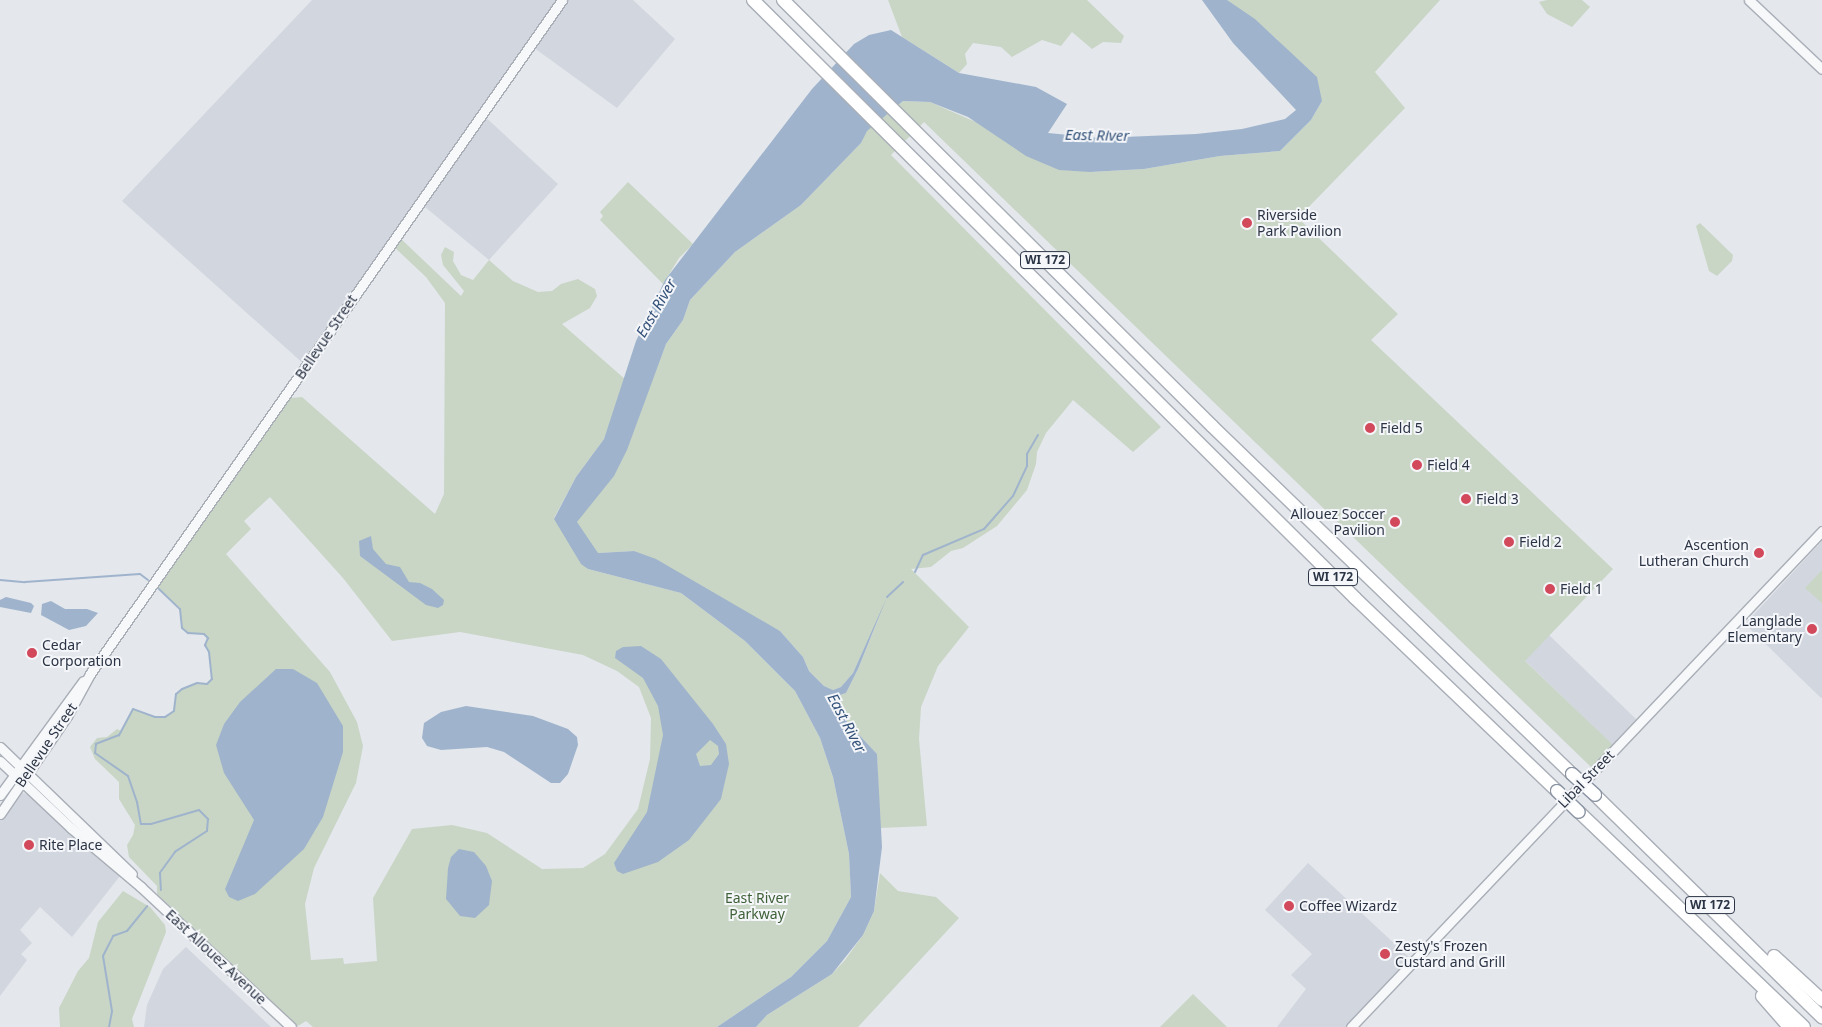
<!DOCTYPE html>
<html>
<head>
<meta charset="utf-8">
<style>
  body { margin:0 }
  #map { position:relative; width:1822px; height:1027px; overflow:hidden; background:#e4e7ec; font-family:"Noto Sans",sans-serif }
  div>[style] { position:absolute }
  [style*='--x'] { left:calc(var(--x)*1px); top:calc(var(--y)*1px); width:calc(var(--w)*1px); rotate:calc(var(--a)*1deg) }
  .built>* { inset:0; background:#d2d6de; transform-origin:0 0 }
  .green>* { inset:0; background:#c9d6c5 }
  .water>* { inset:0; background:#9fb4cc }
  .stream>* { height:2px; margin:-1px; padding:0 1px; transform-origin:1px; border-radius:1px; background:#9fb4cc }
  .roads { filter:drop-shadow(1px 0 #a9aeb7) drop-shadow(-1px 0 #a9aeb7) drop-shadow(0 1px #a9aeb7) drop-shadow(0 -1px #a9aeb7) }
  .minor>* { height:9px; margin:-4.5px; padding:0 4.5px; transform-origin:4.5px; border-radius:4.5px; background:#f7f8fa }
  .highway>* { height:12px; margin:-6px; padding:0 6px; transform-origin:6px; border-radius:6px; background:#fff }
  .bridges { filter:drop-shadow(1px 0 #8b94a3) drop-shadow(-1px 0 #8b94a3) drop-shadow(0 1px #8b94a3) drop-shadow(0 -1px #8b94a3) }
  .highway-bridge>* { height:12px; margin:-6px; padding:0 6px; transform-origin:6px; border-radius:6px; background:#fff }
  .dots>* { width:14px; height:14px; translate:-50% -50%; box-sizing:border-box; border:2px solid #f4f6f9; border-radius:50% }
  span { translate:-50% -50%; white-space:nowrap; text-align:center; line-height:1.15; -webkit-text-stroke:4px #f4f6f9; paint-order:stroke }
  .shield-label span { padding:1px 4px; background:#f4f6f9; border:1px solid; border-radius:4px; -webkit-text-stroke-width:0 }
  .shield-label { font-size:12px; color:#2b3445; font-weight:700 }
  .poi-label { font-size:14px; color:#2b3445 }
  .left { translate:0 -50%; text-align:left }
  .right { translate:-100% -50%; text-align:right }
  .street-label { font-size:14px; color:#2b3445 }
  .park-label { font-size:14px; color:#3f6138 }
  .water-label { font-size:15px; color:#34527a; font-style:italic }
</style>
</head>
<body>
<div id="map">
  <div class="built">
    <div style="clip-path:polygon(312px 0,633px 0,675px 39px,617px 108px,530px 45px,481px 113px,558px 184px,489px 260px,419px 202px,306px 366px,122px 201px)"></div>
    <div style="clip-path:polygon(1822px 541px,1822px 697px,1821px 698px,1745px 624px)"></div>
    <div style="left:1549px;top:635px;width:122px;height:35px;rotate:44deg"></div>
    <div style="clip-path:polygon(23px 793px,32px 795px,120px 876px,72px 937px,40px 907px,20px 930px,32px 943px,21px 954px,27px 960px,0 996px,0 819px,15px 798px)"></div>
    <div style="clip-path:polygon(1308px 863px,1413px 961px,1351px 1027px,1277px 1027px,1306px 989px,1291px 975px,1312px 954px,1265px 910px)"></div>
    <div style="clip-path:polygon(186px 947px,219px 978px,271px 1027px,144px 1027px,147px 1005px,163px 969px)"></div>
  </div>
  <div class="green">
    <div style="clip-path:polygon(888px 0,1087px 0,1124px 36px,1121px 43px,1103px 42px,1092px 49px,1072px 32px,1061px 46px,1042px 40px,1012px 57px,1001px 47px,973px 43px,965px 54px,967px 64px,959px 73px,902px 37px)"></div>
    <div style="clip-path:polygon(evenodd,1227px 0,1440px 0,1375px 72px,1405px 108px,1298px 218px,1398px 314px,1371px 340px,1613px 569px,1525px 661px,1613px 745px,1591px 767px,924px 122px,891px 155px,1161px 427px,1133px 452px,1073px 400px,1046px 433px,1037px 452px,1036px 464px,1027px 490px,997px 526px,963px 548px,951px 551px,931px 567px,911px 569px,969px 627px,938px 666px,921px 707px,919px 739px,927px 826px,880px 828px,877px 754px,847px 722px,837px 700px,837px 696px,846px 693px,858px 669px,882px 610px,853px 673px,841px 687px,833px 690px,824px 686px,809px 671px,803px 657px,780px 631px,634px 551px,598px 553px,580px 561px,588px 569px,681px 593px,745px 641px,795px 691px,820px 738px,833px 777px,849px 854px,851px 897px,827px 941px,791px 977px,717px 1027px,313px 1027px,306px 1021px,298px 1026px,157px 894px,157px 886px,129px 857px,127px 845px,133px 835px,135px 825px,119px 799px,119px 782px,95px 759px,90px 747px,97px 738px,107px 737px,117px 729px,121px 731px,133px 709px,155px 717px,165px 717px,174px 711px,176px 694px,182px 689px,197px 683px,207px 684px,212px 679px,209px 652px,205px 645px,208px 638px,204px 634px,188px 633px,182px 628px,180px 609px,156px 586px,281px 410px,291px 398px,302px 397px,435px 514px,444px 494px,445px 303px,426px 277px,393px 246px,399px 237px,461px 296px,464px 291px,443px 265px,441px 255px,445px 247px,454px 252px,453px 261px,461px 275px,473px 280px,489px 260px,513px 281px,538px 292px,552px 291px,561px 284px,578px 279px,595px 289px,597px 296px,590px 308px,562px 324px,626px 380px,604px 439px,576px 477px,554px 518px,577px 522px,632px 432px,666px 344px,683px 320px,690px 300px,735px 252px,801px 205px,861px 143px,866px 131px,903px 101px,930px 102px,1090px 172px,1144px 169px,1220px 156px,1280px 151px,1311px 120px,1322px 101px,1277px 39px,1227px 0,270px 497px,343px 578px,392px 641px,460px 632px,583px 655px,617px 671px,639px 687px,651px 718px,650px 759px,638px 809px,605px 854px,583px 868px,542px 869px,487px 833px,452px 825px,412px 829px,373px 898px,377px 961px,344px 964px,343px 958px,311px 960px,305px 904px,314px 868px,356px 783px,363px 746px,357px 722px,330px 672px,226px 554px,251px 529px,244px 521px,270px 497px)"></div>
    <div style="clip-path:polygon(1547px 0,1582px 0,1590px 7px,1572px 27px,1547px 14px,1539px 2px)"></div>
    <div style="clip-path:polygon(628px 182px,693px 244px,679px 258px,663px 284px,600px 220px,603px 216px,600px 212px)"></div>
    <div style="clip-path:polygon(1700px 223px,1733px 255px,1732px 261px,1717px 276px,1709px 271px,1696px 226px)"></div>
    <div style="clip-path:polygon(1822px 570px,1822px 603px,1805px 588px)"></div>
    <div style="clip-path:polygon(880px 873px,898px 891px,936px 897px,959px 918px,858px 1027px,756px 1027px,767px 1015px,832px 974px,845px 960px,863px 935px,874px 911px)"></div>
    <div style="clip-path:polygon(123px 891px,150px 907px,165px 925px,166px 932px,132px 1019px,134px 1027px,60px 1027px,59px 1008px,78px 971px,89px 958px,98px 922px)"></div>
    <div style="clip-path:polygon(1193px 994px,1227px 1027px,1160px 1027px)"></div>
  </div>
  <div class="water">
    <div style="clip-path:polygon(1202px 0,1227px 0,1255px 19px,1317px 77px,1322px 101px,1311px 120px,1280px 151px,1220px 156px,1144px 169px,1090px 172px,1059px 170px,1026px 156px,968px 117px,930px 102px,903px 101px,867px 131px,861px 143px,801px 205px,735px 252px,690px 300px,683px 320px,666px 344px,627px 450px,614px 476px,577px 522px,598px 553px,634px 551px,656px 559px,780px 631px,803px 657px,809px 671px,824px 686px,833px 690px,841px 687px,853px 673px,887px 597px,858px 669px,846px 693px,837px 696px,847px 722px,877px 754px,882px 847px,874px 911px,863px 935px,832px 974px,767px 1015px,756px 1027px,717px 1027px,791px 977px,827px 941px,851px 897px,849px 854px,833px 777px,820px 738px,795px 691px,745px 641px,681px 593px,588px 569px,581px 564px,554px 519px,576px 477px,604px 439px,636px 341px,665px 280px,812px 89px,854px 44px,869px 35px,891px 30px,959px 73px,1036px 87px,1067px 104px,1048px 133px,1100px 138px,1196px 134px,1242px 129px,1285px 119px,1296px 110px,1233px 43px)"></div>
    <div style="clip-path:polygon(371px 536px,373px 549px,386px 564px,400px 567px,409px 582px,420px 583px,432px 589px,444px 600px,443px 605px,438px 608px,426px 605px,360px 556px,359px 541px)"></div>
    <div style="clip-path:polygon(6px 597px,31px 603px,34px 606px,31px 613px,0 607px,0 600px)"></div>
    <div style="clip-path:polygon(51px 601px,65px 609px,87px 609px,98px 613px,86px 626px,69px 630px,41px 615px,42px 604px)"></div>
    <div style="clip-path:polygon(evenodd,641px 646px,661px 659px,713px 724px,726px 744px,729px 764px,721px 799px,689px 840px,658px 862px,623px 874px,617px 871px,614px 863px,647px 812px,663px 735px,658px 706px,643px 678px,615px 658px,616px 651px,623px 647px,641px 646px,710px 740px,718px 746px,719px 754px,711px 765px,700px 766px,696px 754px,710px 740px)"></div>
    <div style="clip-path:polygon(276px 669px,293px 669px,317px 683px,343px 726px,343px 752px,323px 817px,304px 849px,255px 894px,238px 901px,229px 897px,225px 889px,254px 820px,224px 773px,216px 745px,224px 724px,240px 702px)"></div>
    <div style="clip-path:polygon(466px 706px,533px 716px,568px 729px,577px 737px,578px 745px,568px 774px,560px 783px,551px 783px,504px 752px,487px 747px,441px 750px,427px 746px,422px 738px,424px 723px,441px 712px)"></div>
    <div style="clip-path:polygon(459px 849px,474px 852px,486px 866px,492px 881px,489px 905px,475px 918px,460px 916px,446px 899px,448px 868px,451px 857px)"></div>
  </div>
  <div class="stream">
    <div style="--x:915;--y:572;--w:19;--a:-65"></div>
    <div style="--x:923;--y:555;--w:66;--a:-23.1"></div>
    <div style="--x:984;--y:529;--w:44;--a:-48.7"></div>
    <div style="--x:1013;--y:496;--w:33;--a:-65"></div>
    <div style="--x:1027;--y:466;--w:12;--a:-90"></div>
    <div style="--x:1027;--y:454;--w:22;--a:-60"></div>
    <div style="--x:0;--y:580;--w:25;--a:5"></div>
    <div style="--x:25;--y:582;--w:115;--a:-4"></div>
    <div style="--x:140;--y:574;--w:10;--a:37"></div>
    <div style="--x:159;--y:589;--w:29;--a:44"></div>
    <div style="--x:180;--y:609;--w:19;--a:84"></div>
    <div style="--x:182;--y:628;--w:8;--a:40"></div>
    <div style="--x:188;--y:633;--w:16;--a:4"></div>
    <div style="--x:204;--y:634;--w:6;--a:45"></div>
    <div style="--x:208;--y:638;--w:8;--a:113"></div>
    <div style="--x:205;--y:645;--w:8;--a:60"></div>
    <div style="--x:209;--y:652;--w:27;--a:84"></div>
    <div style="--x:212;--y:679;--w:7;--a:135"></div>
    <div style="--x:207;--y:684;--w:10;--a:-174"></div>
    <div style="--x:197;--y:683;--w:16;--a:158"></div>
    <div style="--x:182;--y:689;--w:8;--a:140"></div>
    <div style="--x:176;--y:694;--w:17;--a:97"></div>
    <div style="--x:174;--y:711;--w:11;--a:146"></div>
    <div style="--x:165;--y:717;--w:10;--a:180"></div>
    <div style="--x:155;--y:717;--w:23;--a:-160"></div>
    <div style="--x:133;--y:709;--w:30;--a:118"></div>
    <div style="--x:119;--y:735;--w:25;--a:159"></div>
    <div style="--x:96;--y:744;--w:9;--a:96"></div>
    <div style="--x:95;--y:753;--w:40;--a:34.9"></div>
    <div style="--x:128;--y:776;--w:28;--a:71"></div>
    <div style="--x:137;--y:802;--w:22;--a:80"></div>
    <div style="--x:141;--y:824;--w:10;--a:0"></div>
    <div style="--x:151;--y:824;--w:50;--a:-16.3"></div>
    <div style="--x:199;--y:810;--w:13;--a:45"></div>
    <div style="--x:208;--y:819;--w:12;--a:95"></div>
    <div style="--x:207;--y:831;--w:38;--a:147"></div>
    <div style="--x:175;--y:852;--w:26;--a:126"></div>
    <div style="--x:160;--y:873;--w:17;--a:87"></div>
    <div style="--x:887;--y:597;--w:22;--a:-43"></div>
    <div style="--x:109;--y:1027;--w:16;--a:-79"></div>
    <div style="--x:112;--y:1011;--w:56;--a:-99.3"></div>
    <div style="--x:103;--y:956;--w:22;--a:-63"></div>
    <div style="--x:113;--y:936;--w:15;--a:-20"></div>
    <div style="--x:127;--y:931;--w:32;--a:-51"></div>
  </div>
  <div class="roads">
    <div class="minor">
      <div style="--x:1749;--y:0;--w:100;--a:43.4"></div>
      <div style="--x:0;--y:747;--w:183;--a:43.9"></div>
      <div style="--x:0;--y:761;--w:98;--a:43.3"></div>
      <div style="--x:71;--y:828;--w:92;--a:40.1"></div>
      <div style="--x:141;--y:887;--w:205;--a:43"></div>
      <div style="--x:0;--y:795;--w:141;--a:-53.9"></div>
      <div style="--x:0;--y:814;--w:119;--a:-55.6"></div>
      <div style="--x:67;--y:716;--w:48;--a:-61.3"></div>
      <div style="--x:90;--y:674;--w:823;--a:-55"></div>
      <div style="--x:1351;--y:1027;--w:684;--a:-46.48"></div>
    </div>
    <div class="highway">
      <div style="--x:753;--y:0;--w:849;--a:44.81"></div>
      <div style="--x:1355;--y:598;--w:279;--a:43.7"></div>
      <div style="--x:783;--y:0;--w:605;--a:44.8"></div>
      <div style="--x:1212;--y:426;--w:501;--a:44.03"></div>
      <div style="--x:1595;--y:795;--w:318;--a:44.4"></div>
      <div style="--x:1579;--y:812;--w:311;--a:43.7"></div>
      <div style="--x:1774;--y:956;--w:65;--a:42.5"></div>
      <div style="--x:1762;--y:996;--w:41;--a:48.9"></div>
    </div>
  </div>
  <div class="bridges">
    <div class="highway-bridge">
      <div style="--x:1572;--y:774;--w:31;--a:42"></div>
      <div style="--x:1557;--y:791;--w:30;--a:44"></div>
    </div>
  </div>
  <div class="dots">
    <div style="left:1247px;top:223px;background:#d1495b"></div>
    <div style="left:1370px;top:428px;background:#d1495b"></div>
    <div style="left:1417px;top:465px;background:#d1495b"></div>
    <div style="left:1466px;top:499px;background:#d1495b"></div>
    <div style="left:1395px;top:522px;background:#d1495b"></div>
    <div style="left:1509px;top:542px;background:#d1495b"></div>
    <div style="left:1759px;top:553px;background:#d1495b"></div>
    <div style="left:1550px;top:589px;background:#d1495b"></div>
    <div style="left:1812px;top:629px;background:#d1495b"></div>
    <div style="left:32px;top:653px;background:#d1495b"></div>
    <div style="left:29px;top:845px;background:#d1495b"></div>
    <div style="left:1289px;top:906px;background:#d1495b"></div>
    <div style="left:1385px;top:954px;background:#d1495b"></div>
  </div>
  <div class="shield-label">
    <span style="left:1045px;top:260px">WI 172</span>
    <span style="left:1333px;top:577px">WI 172</span>
    <span style="left:1710px;top:905px">WI 172</span>
  </div>
  <div class="poi-label">
    <span class="left" style="left:1257px;top:223px">Riverside<br>Park Pavilion</span>
    <span class="left" style="left:1380px;top:428px">Field 5</span>
    <span class="left" style="left:1427px;top:465px">Field 4</span>
    <span class="left" style="left:1476px;top:499px">Field 3</span>
    <span class="right" style="left:1385px;top:522px">Allouez Soccer<br>Pavilion</span>
    <span class="left" style="left:1519px;top:542px">Field 2</span>
    <span class="right" style="left:1749px;top:553px">Ascention<br>Lutheran Church</span>
    <span class="left" style="left:1560px;top:589px">Field 1</span>
    <span class="right" style="left:1802px;top:629px">Langlade<br>Elementary</span>
    <span class="left" style="left:42px;top:653px">Cedar<br>Corporation</span>
    <span class="left" style="left:39px;top:845px">Rite Place</span>
    <span class="left" style="left:1299px;top:906px">Coffee Wizardz</span>
    <span class="left" style="left:1395px;top:954px">Zesty's Frozen<br>Custard and Grill</span>
  </div>
  <div class="street-label">
    <span style="left:326px;top:337px;rotate:-56deg">Bellevue Street</span>
    <span style="left:46px;top:745px;rotate:-56deg">Bellevue Street</span>
    <span style="left:1586px;top:779px;rotate:-46deg">Libal Street</span>
    <span style="left:216px;top:957px;rotate:43deg">East Allouez Avenue</span>
  </div>
  <div class="park-label">
    <span style="left:757px;top:906px">East River<br>Parkway</span>
  </div>
  <div class="water-label">
    <span style="left:1097px;top:135px;rotate:1deg">East River</span>
    <span style="left:656px;top:308px;rotate:-60deg">East River</span>
    <span style="left:847px;top:723px;rotate:62deg">East River</span>
  </div>
</div>
</body>
</html>
